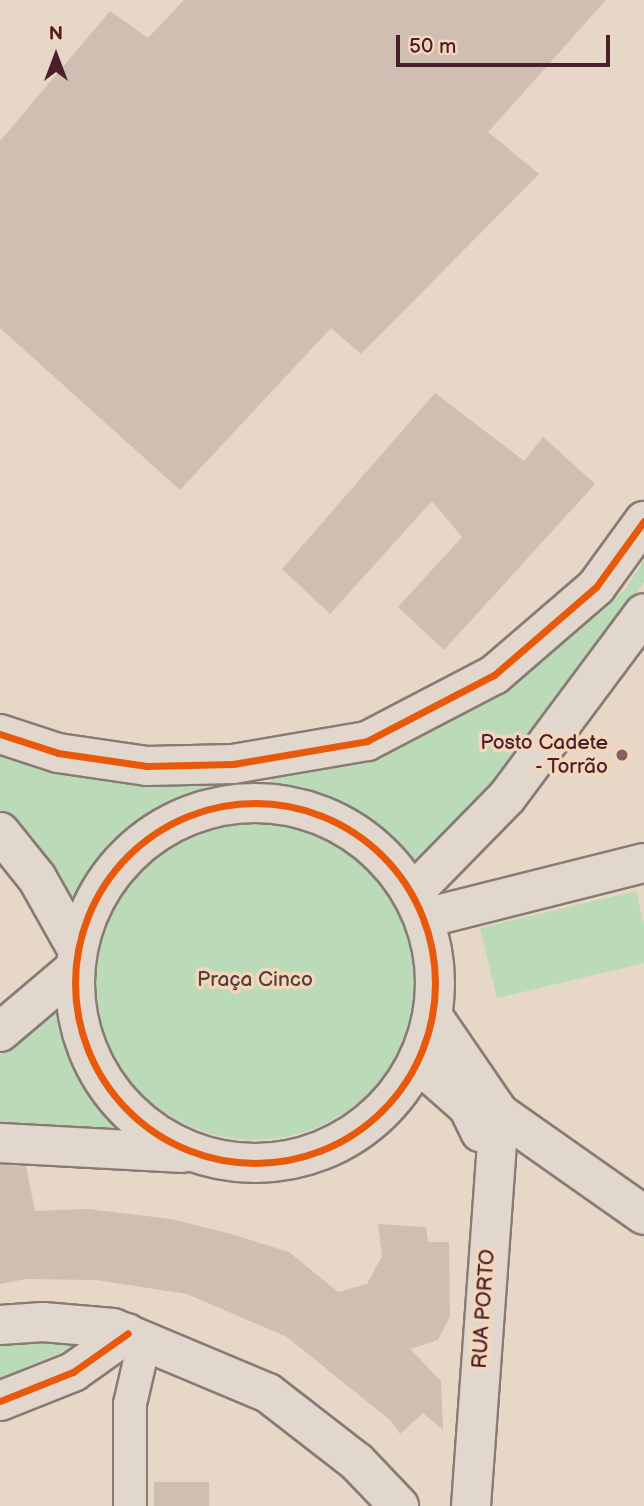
<!DOCTYPE html>
<html>
<head>
<meta charset="utf-8">
<style>
  body { margin:0 }
  #map { position:relative; width:644px; height:1506px; overflow:hidden; background:#e7d7c7; font-family:"Balsamiq Sans",sans-serif }
  div>[style] { position:absolute }
  [style*='--x'] { left:calc(var(--x)*1px); top:calc(var(--y)*1px); width:calc(var(--w)*1px); rotate:calc(var(--a)*1deg) }
  .green>* { inset:0; background:#badab8 }
  .round { border-radius:50% }
  .building>* { inset:0; background:#cfbeb2; transform-origin:0 0 }
  .roads { filter:drop-shadow(2px 0 #897a74) drop-shadow(-2px 0 #897a74) drop-shadow(0 2px #897a74) drop-shadow(0 -2px #897a74) }
  .street>* { height:32px; margin:-16px; padding:0 16px; transform-origin:16px; border-radius:16px; background:#e2d7cc }
  .secondary>* { height:38px; margin:-19px; padding:0 19px; transform-origin:19px; border-radius:19px; background:#e2d7cc }
  .secondary>.ring { margin:-19px; padding:0; box-sizing:content-box; background:none; border:38px solid #e2d7cc; border-radius:50% }
  .cycleway>* { height:7px; margin:-3.5px; padding:0 3.5px; transform-origin:3.5px; border-radius:3.5px; background:#e8590c }
  .cycleway>.ring { margin:-3.5px; padding:0; box-sizing:content-box; background:none; border:7px solid #e8590c; border-radius:50% }
  .dots>* { width:19px; height:19px; translate:-50% -50%; box-sizing:border-box; border:4px solid #f4d7ba; border-radius:50% }
  span { translate:-50% -50%; white-space:nowrap; text-align:center; line-height:1.15; -webkit-text-stroke:7px #f4d7ba; paint-order:stroke }
  .poi-label { font-size:21px; color:#4a1f2b }
  .right { translate:-100% -50%; text-align:right }
  .park-label { font-size:21px; color:#553c3e }
  .street-label { font-size:21px; color:#4a1f2b }
  .north { position:absolute; left:21px; top:21px; width:70px; height:70px; -webkit-text-stroke:5px #f4d7ba; paint-order:stroke; rotate:0deg; font-size:19px; font-weight:700; line-height:28px; text-align:center; color:#4a1f2b }
  .north::after { content:''; display:block; margin:auto; width:24px; height:32px; background:#4a1f2b; clip-path:polygon(50% 0,100% 100%,50% 72%,0 100%) }
  .scale { position:absolute; left:396px; top:35px; width:214px; height:32px; box-sizing:border-box; border:4px solid #4a1f2b; border-top:0; padding-left:9px; font-size:21px; line-height:24px; white-space:nowrap; color:#4a1f2b; -webkit-text-stroke:5px #f4d7ba; paint-order:stroke }
</style>
</head>
<body>
<div id="map">
  <div class="green">
    <div style="clip-path:polygon(644px 560px,644px 582px,631px 601px,523px 747px,419px 869px,373px 828px,266px 778px,459px 709px,625px 590px)"></div>
    <div style="clip-path:polygon(0 752px,103px 771px,232px 785px,141px 818px,108px 843px,76px 934px,26px 846px,0 812px)"></div>
    <div class="round" style="left:95px;top:820px;width:320px;height:320px"></div>
    <div style="clip-path:polygon(636px 891px,644px 925px,644px 963px,497px 998px,480px 928px)"></div>
    <div style="clip-path:polygon(64px 995px,80px 1056px,103px 1103px,141px 1136px,0 1128px,0 1055px)"></div>
    <div style="clip-path:polygon(0 1333px,88px 1341px,0 1378px)"></div>
  </div>
  <div class="building">
    <div style="clip-path:polygon(184px 0,606px 0,488px 132px,539px 174px,361px 354px,331px 328px,180px 490px,0 328px,0 141px,110px 11px,148px 38px)"></div>
    <div style="clip-path:polygon(435px 393px,524px 461px,543px 437px,595px 484px,444px 650px,398px 607px,462px 537px,432px 501px,330px 614px,282px 569px)"></div>
    <div style="clip-path:polygon(0 1165px,26px 1166px,35px 1211px,88px 1209px,171px 1219px,231px 1234px,289px 1252px,338px 1292px,367px 1284px,382px 1256px,378px 1224px,426px 1227px,428px 1242px,449px 1242px,450px 1316px,438px 1340px,410px 1349px,441px 1381px,443px 1430px,423px 1413px,400px 1434px,390px 1420px,287px 1337px,187px 1294px,96px 1280px,26px 1279px,0 1284px)"></div>
    <div style="left:209px;top:1482px;width:24px;height:55px;rotate:90deg"></div>
  </div>
  <div class="roads">
    <div class="street">
      <div style="--x:130;--y:1506;--w:102;--a:-90"></div>
      <div style="--x:130;--y:1404;--w:67;--a:-77"></div>
    </div>
    <div class="secondary">
      <div style="--x:0;--y:734;--w:61;--a:18.1"></div>
      <div style="--x:58;--y:753;--w:90;--a:8.3"></div>
      <div style="--x:147;--y:766;--w:86;--a:-1.3"></div>
      <div style="--x:233;--y:764;--w:136;--a:-9.7"></div>
      <div style="--x:367;--y:741;--w:143;--a:-27.5"></div>
      <div style="--x:494;--y:675;--w:135;--a:-40.8"></div>
      <div style="--x:596;--y:587;--w:82;--a:-54"></div>
      <div class="ring" style="left:75px;top:803px;width:322px;height:322px"></div>
      <div style="--x:0;--y:832;--w:59;--a:51.2"></div>
      <div style="--x:37;--y:878;--w:81;--a:60.6"></div>
      <div style="--x:413;--y:893;--w:134;--a:-45.6"></div>
      <div style="--x:507;--y:797;--w:229;--a:-53.3"></div>
      <div style="--x:425;--y:918;--w:226;--a:-14.1"></div>
      <div style="--x:434;--y:1018;--w:115;--a:55.6"></div>
      <div style="--x:499;--y:1113;--w:177;--a:35.1"></div>
      <div style="--x:0;--y:1032;--w:96;--a:-40.3"></div>
      <div style="--x:418;--y:1063;--w:67;--a:41.3"></div>
      <div style="--x:468;--y:1107;--w:28;--a:64"></div>
      <div style="--x:0;--y:1143;--w:183;--a:3.1"></div>
      <div style="--x:0;--y:1325;--w:43;--a:-4"></div>
      <div style="--x:43;--y:1322;--w:70;--a:4.9"></div>
      <div style="--x:113;--y:1328;--w:168;--a:22.8"></div>
      <div style="--x:268;--y:1393;--w:113;--a:37.8"></div>
      <div style="--x:357;--y:1462;--w:61;--a:46.3"></div>
      <div style="--x:0;--y:1401;--w:79;--a:-21.7"></div>
      <div style="--x:73;--y:1372;--w:67;--a:-35.3"></div>
      <div style="--x:471;--y:1506;--w:394;--a:-85.9"></div>
    </div>
  </div>
  <div class="cycleway">
    <div style="--x:0;--y:734;--w:61;--a:18.1"></div>
    <div style="--x:58;--y:753;--w:90;--a:8.3"></div>
    <div style="--x:147;--y:766;--w:86;--a:-1.3"></div>
    <div style="--x:233;--y:764;--w:136;--a:-9.7"></div>
    <div style="--x:367;--y:741;--w:143;--a:-27.5"></div>
    <div style="--x:494;--y:675;--w:135;--a:-40.8"></div>
    <div style="--x:596;--y:587;--w:82;--a:-54"></div>
    <div class="ring" style="left:75px;top:803px;width:353px;height:353px"></div>
    <div style="--x:0;--y:1401;--w:79;--a:-21.7"></div>
    <div style="--x:73;--y:1372;--w:67;--a:-35.3"></div>
  </div>
  <div class="dots">
    <div style="left:622px;top:755px;background:#815f62"></div>
  </div>
  <div class="poi-label">
    <span class="right" style="left:608px;top:755px">Posto Cadete<br>- Torrão</span>
  </div>
  <div class="park-label">
    <span style="left:255px;top:980px">Praça Cinco</span>
  </div>
  <div class="street-label">
    <span style="left:484px;top:1309px;rotate:-86deg">RUA PORTO</span>
  </div>
  <div class="north">N</div>
  <div class="scale">50 m</div>
</div>
</body>
</html>
